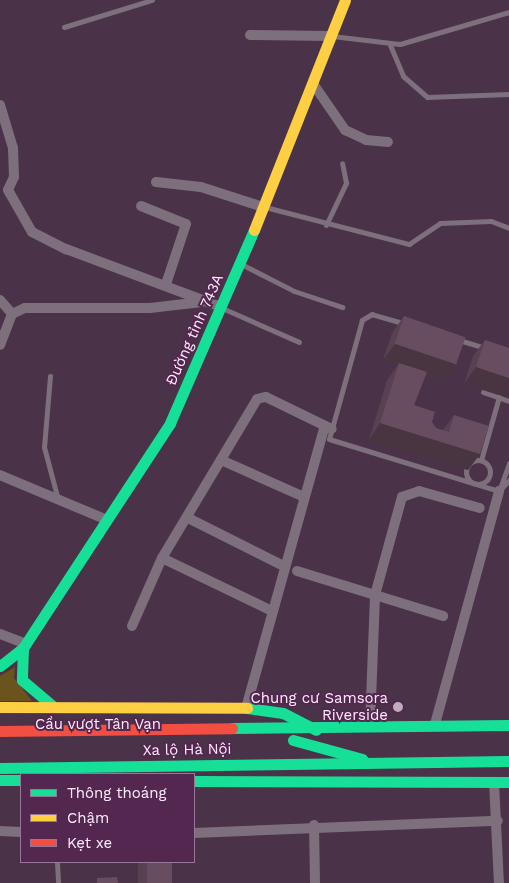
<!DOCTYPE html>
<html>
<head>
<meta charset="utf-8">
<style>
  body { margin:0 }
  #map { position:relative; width:509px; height:883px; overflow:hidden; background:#4a3248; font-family:"Work Sans",sans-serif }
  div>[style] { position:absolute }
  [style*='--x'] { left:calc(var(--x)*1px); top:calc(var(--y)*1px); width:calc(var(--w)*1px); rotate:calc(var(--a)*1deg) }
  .green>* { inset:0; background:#69541d }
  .lane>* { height:5px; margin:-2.5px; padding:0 2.5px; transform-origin:2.5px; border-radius:2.5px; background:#7e6f7d }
  .lane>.ring { margin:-2.5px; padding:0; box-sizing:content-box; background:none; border:5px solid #7e6f7d; border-radius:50% }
  .street>* { height:10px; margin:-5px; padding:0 5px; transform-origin:5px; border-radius:5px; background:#7e6f7d }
  .fast>* { height:11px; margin:-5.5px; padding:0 5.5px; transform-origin:5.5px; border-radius:5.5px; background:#16e098 }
  .slow>* { height:11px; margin:-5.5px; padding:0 5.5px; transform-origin:5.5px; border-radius:5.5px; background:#ffcf43 }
  .jam>* { height:11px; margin:-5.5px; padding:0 5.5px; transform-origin:5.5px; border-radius:5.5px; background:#f24e42 }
  .wall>* { inset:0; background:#594152; transform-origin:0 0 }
  .shaded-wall>* { inset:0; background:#493542 }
  .building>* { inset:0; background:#684c5f; transform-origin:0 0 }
  .dots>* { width:14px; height:14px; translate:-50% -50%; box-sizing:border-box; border:2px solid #542751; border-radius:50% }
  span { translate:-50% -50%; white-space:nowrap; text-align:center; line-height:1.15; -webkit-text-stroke:4px #542751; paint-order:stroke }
  .street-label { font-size:15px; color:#feedfc }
  .poi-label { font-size:15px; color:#feedfc }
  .right { translate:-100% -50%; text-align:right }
  .legend { position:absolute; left:20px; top:773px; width:175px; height:90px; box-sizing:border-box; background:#542751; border:1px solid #987695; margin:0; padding:6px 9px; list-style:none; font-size:15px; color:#feedfc }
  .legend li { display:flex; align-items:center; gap:10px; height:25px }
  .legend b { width:25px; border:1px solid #987695 }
</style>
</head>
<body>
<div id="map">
  <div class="green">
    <div style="clip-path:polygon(15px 667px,14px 678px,32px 701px,0 701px,0 676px)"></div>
  </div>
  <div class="lane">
    <div style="--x:64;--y:27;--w:92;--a:-17.1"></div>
    <div style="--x:332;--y:36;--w:68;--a:6.7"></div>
    <div style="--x:400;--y:44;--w:114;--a:-16.4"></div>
    <div style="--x:390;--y:45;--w:34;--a:67"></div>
    <div style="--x:403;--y:76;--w:32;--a:41"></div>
    <div style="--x:427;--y:97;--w:82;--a:-2.1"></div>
    <div style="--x:265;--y:207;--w:149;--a:14.4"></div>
    <div style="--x:409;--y:244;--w:37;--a:-34"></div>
    <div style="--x:440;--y:223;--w:51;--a:-2.2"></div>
    <div style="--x:491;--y:221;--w:19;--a:21"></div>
    <div style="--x:326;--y:225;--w:47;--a:-64.5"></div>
    <div style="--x:346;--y:183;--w:20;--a:-101"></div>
    <div style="--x:243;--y:265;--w:57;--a:27"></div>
    <div style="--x:294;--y:291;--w:51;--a:18.4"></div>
    <div style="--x:222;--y:308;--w:84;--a:23.8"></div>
    <div style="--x:406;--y:324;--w:35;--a:-164"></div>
    <div style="--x:372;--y:314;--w:12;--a:149"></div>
    <div style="--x:362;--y:320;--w:123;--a:105.5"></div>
    <div style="--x:329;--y:439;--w:178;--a:17"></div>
    <div style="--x:499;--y:491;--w:15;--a:-48"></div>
    <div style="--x:459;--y:340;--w:27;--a:17"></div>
    <div style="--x:50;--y:376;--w:71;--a:94.8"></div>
    <div style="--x:44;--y:447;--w:51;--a:75.1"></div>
    <div style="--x:483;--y:392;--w:28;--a:19"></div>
    <div class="ring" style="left:466px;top:460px;width:19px;height:19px"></div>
    <div style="--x:481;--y:460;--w:66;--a:-74.1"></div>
    <div style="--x:499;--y:491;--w:30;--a:-70"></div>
    <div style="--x:57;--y:862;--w:21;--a:87"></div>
  </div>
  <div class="street">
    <div style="--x:250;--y:35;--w:81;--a:0.7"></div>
    <div style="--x:314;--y:85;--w:55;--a:55.4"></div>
    <div style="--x:345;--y:130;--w:23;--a:25"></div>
    <div style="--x:366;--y:140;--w:22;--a:5"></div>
    <div style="--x:0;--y:105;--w:45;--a:73.2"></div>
    <div style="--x:13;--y:148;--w:29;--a:88"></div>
    <div style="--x:14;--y:177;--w:14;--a:115"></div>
    <div style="--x:8;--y:190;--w:48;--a:60.3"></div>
    <div style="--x:32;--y:232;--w:38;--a:27"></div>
    <div style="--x:66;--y:249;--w:165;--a:20.5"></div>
    <div style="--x:156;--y:182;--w:45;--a:6.3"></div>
    <div style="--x:201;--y:187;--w:62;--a:17.9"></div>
    <div style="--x:141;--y:206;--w:48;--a:21.8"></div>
    <div style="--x:186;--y:224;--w:63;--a:108.4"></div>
    <div style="--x:0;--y:300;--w:18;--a:49"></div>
    <div style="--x:12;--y:314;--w:33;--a:111"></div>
    <div style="--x:12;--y:314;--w:14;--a:-25"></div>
    <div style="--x:25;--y:308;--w:125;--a:0"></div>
    <div style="--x:150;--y:308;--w:52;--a:-6.6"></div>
    <div style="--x:221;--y:460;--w:91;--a:24"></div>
    <div style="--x:0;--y:475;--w:116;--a:22.8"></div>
    <div style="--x:188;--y:518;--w:107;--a:26.6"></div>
    <div style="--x:162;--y:558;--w:122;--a:25.7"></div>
    <div style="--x:297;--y:571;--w:153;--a:17.1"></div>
    <div style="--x:132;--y:626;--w:74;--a:-66.2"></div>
    <div style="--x:162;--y:558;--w:185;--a:-59.1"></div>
    <div style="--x:257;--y:399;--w:9;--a:-13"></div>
    <div style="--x:266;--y:397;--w:73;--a:25.9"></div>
    <div style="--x:0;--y:634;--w:28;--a:21"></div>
    <div style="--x:246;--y:708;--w:293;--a:-74.4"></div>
    <div style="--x:435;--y:724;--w:242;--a:-74.6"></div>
    <div style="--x:370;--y:726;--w:131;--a:-87.8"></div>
    <div style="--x:375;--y:595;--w:102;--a:-74.6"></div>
    <div style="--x:402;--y:497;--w:18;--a:-19"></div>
    <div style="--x:419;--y:491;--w:63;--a:15.6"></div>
    <div style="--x:494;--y:782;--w:101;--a:87.2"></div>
    <div style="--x:314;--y:825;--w:58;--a:89"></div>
    <div style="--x:0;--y:831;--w:21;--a:3"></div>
    <div style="--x:194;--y:833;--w:304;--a:-2.3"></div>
  </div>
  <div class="fast">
    <div style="--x:23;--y:648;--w:32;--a:92"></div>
    <div style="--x:22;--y:680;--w:42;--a:40.2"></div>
    <div style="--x:0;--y:666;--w:29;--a:-38"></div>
    <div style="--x:23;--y:648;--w:269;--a:-56.8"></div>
    <div style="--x:170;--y:423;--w:210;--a:-66.5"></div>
    <div style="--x:247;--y:708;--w:36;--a:8"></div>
    <div style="--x:283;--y:713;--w:37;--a:27"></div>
    <div style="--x:232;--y:728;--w:277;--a:-0.6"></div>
    <div style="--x:293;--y:740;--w:72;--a:15.4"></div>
    <div style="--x:0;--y:768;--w:509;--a:-0.79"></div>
    <div style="--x:0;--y:780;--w:21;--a:0"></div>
    <div style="--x:194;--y:781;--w:315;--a:0.2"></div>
  </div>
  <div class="slow">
    <div style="--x:254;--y:230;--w:247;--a:-68.4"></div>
    <div style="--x:0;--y:707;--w:247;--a:0.2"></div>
  </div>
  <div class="jam">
    <div style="--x:0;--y:731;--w:232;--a:-0.7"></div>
  </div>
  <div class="wall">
    <div style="clip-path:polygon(404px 316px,458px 364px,446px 380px,426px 374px,414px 405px,432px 422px,436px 428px,443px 430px,454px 415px,480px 454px,468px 470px,369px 440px,387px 380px,398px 365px,383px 360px,392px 333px)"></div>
    <div style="clip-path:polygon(485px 340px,509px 348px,509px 398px,464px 384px,473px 356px)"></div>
    <div style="left:138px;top:862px;width:34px;height:21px"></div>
  </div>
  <div class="shaded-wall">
    <div style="clip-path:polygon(395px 344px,458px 364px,446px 380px,398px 365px,399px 363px,398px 365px,383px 360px)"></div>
    <div style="clip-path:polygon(476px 367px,509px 378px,509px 398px,464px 384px)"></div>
    <div style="clip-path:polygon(380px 423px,480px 454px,468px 470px,369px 440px)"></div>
  </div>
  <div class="building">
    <div style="left:404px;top:316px;width:65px;height:29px;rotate:19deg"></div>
    <div style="clip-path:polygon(485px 340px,509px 348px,509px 378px,476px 367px)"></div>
    <div style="clip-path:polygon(399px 363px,427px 372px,414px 405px,435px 412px,432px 422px,436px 428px,449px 432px,454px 415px,489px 426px,480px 454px,380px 423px)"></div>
    <div style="left:147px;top:862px;width:25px;height:21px"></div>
    <div style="clip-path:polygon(117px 877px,118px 883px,97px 883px,97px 878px)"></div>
  </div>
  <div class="dots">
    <div style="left:398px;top:707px;background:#bfacbd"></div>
  </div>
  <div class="street-label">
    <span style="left:195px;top:330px;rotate:-66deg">Đường tỉnh 743A</span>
    <span style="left:98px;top:725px">Cầu vượt Tân Vạn</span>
    <span style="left:187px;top:750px;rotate:-1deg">Xa lộ Hà Nội</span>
  </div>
  <div class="poi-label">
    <span class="right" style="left:388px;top:707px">Chung cư Samsora<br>Riverside</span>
  </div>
  <ul class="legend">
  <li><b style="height:6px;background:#16e098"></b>Thông thoáng</li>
  <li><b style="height:6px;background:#ffcf43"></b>Chậm</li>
  <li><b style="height:6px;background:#f24e42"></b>Kẹt xe</li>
  </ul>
</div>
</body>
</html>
